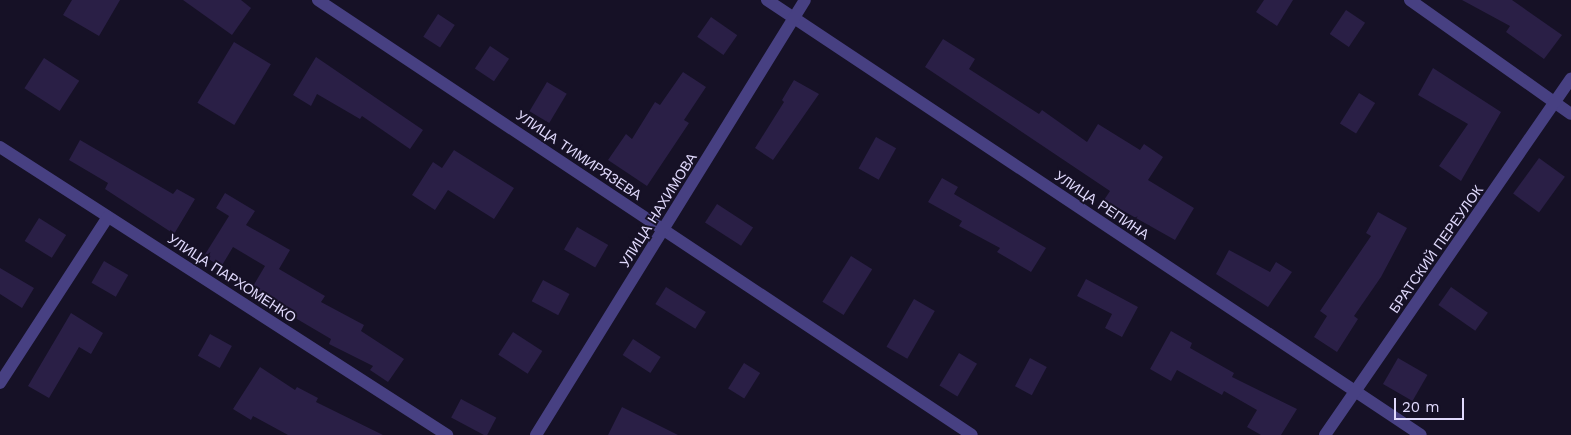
<!DOCTYPE html>
<html>
<head>
<meta charset="utf-8">
<style>
  body { margin:0 }
  #map { position:relative; width:1571px; height:435px; overflow:hidden; background:#161126; font-family:"Work Sans",sans-serif }
  div>[style] { position:absolute }
  [style*='--x'] { left:calc(var(--x)*1px); top:calc(var(--y)*1px); width:calc(var(--w)*1px); rotate:calc(var(--a)*1deg) }
  .building>* { inset:0; background:#2a1f46; transform-origin:0 0 }
  .minor>* { height:12px; margin:-6px; padding:0 6px; transform-origin:6px; border-radius:6px; background:#474082 }
  span { translate:-50% -50%; white-space:nowrap; text-align:center; line-height:1.15; -webkit-text-stroke:4px #161126; paint-order:stroke }
  .street-label { font-size:14px; color:#e0d9fc }
  .scale { position:absolute; left:1394px; top:398px; width:70px; height:22px; box-sizing:border-box; border:2px solid #e0d9fc; border-top:0; padding-left:6px; font-size:15px; line-height:18px; white-space:nowrap; color:#e0d9fc; -webkit-text-stroke:4px #161126; paint-order:stroke }
</style>
</head>
<body>
<div id="map">
  <div class="building">
    <div style="clip-path:polygon(72px 0,120px 0,99px 36px,63px 15px)"></div>
    <div style="clip-path:polygon(183px 0,241px 0,251px 8px,232px 35px)"></div>
    <div style="clip-path:polygon(1264px 0,1293px 0,1277px 26px,1256px 12px)"></div>
    <div style="clip-path:polygon(1462px 0,1512px 0,1562px 35px,1544px 59px,1506px 32px,1510px 26px)"></div>
    <div style="left:1346px;top:10px;width:23px;height:29px;rotate:34deg"></div>
    <div style="left:438px;top:14px;width:20px;height:27px;rotate:33deg"></div>
    <div style="left:711px;top:17px;width:32px;height:24px;rotate:35deg"></div>
    <div style="clip-path:polygon(943px 39px,975px 59px,969px 69px,1039px 114px,1042px 110px,1087px 142px,1098px 124px,1140px 150px,1144px 144px,1163px 157px,1148px 180px,1194px 208px,1175px 240px,1104px 200px,1110px 191px,925px 67px)"></div>
    <div style="left:234px;top:42px;width:43px;height:71px;rotate:31deg"></div>
    <div style="left:490px;top:46px;width:23px;height:27px;rotate:34deg"></div>
    <div style="clip-path:polygon(316px 57px,423px 130px,410px 149px,362px 116px,360px 119px,317px 94px,311px 106px,293px 95px)"></div>
    <div style="left:44px;top:58px;width:42px;height:36px;rotate:33deg"></div>
    <div style="clip-path:polygon(1433px 68px,1501px 112px,1461px 181px,1439px 166px,1468px 124px,1418px 95px)"></div>
    <div style="clip-path:polygon(683px 72px,706px 87px,684px 120px,689px 123px,647px 186px,608px 160px,626px 134px,632px 139px,655px 102px,660px 105px)"></div>
    <div style="clip-path:polygon(794px 80px,819px 94px,773px 160px,755px 148px,784px 102px,782px 100px)"></div>
    <div style="left:547px;top:82px;width:23px;height:34px;rotate:31deg"></div>
    <div style="left:1359px;top:93px;width:19px;height:36px;rotate:32deg"></div>
    <div style="left:876px;top:137px;width:23px;height:36px;rotate:29deg"></div>
    <div style="clip-path:polygon(80px 140px,173px 194px,177px 189px,195px 199px,174px 234px,105px 189px,108px 183px,69px 160px)"></div>
    <div style="clip-path:polygon(454px 150px,514px 188px,494px 219px,448px 190px,435px 210px,412px 195px,433px 162px,442px 168px)"></div>
    <div style="left:1539px;top:158px;width:32px;height:44px;rotate:36deg"></div>
    <div style="clip-path:polygon(942px 178px,958px 187px,954px 194px,1046px 248px,1031px 272px,997px 252px,1000px 248px,959px 226px,962px 221px,928px 202px)"></div>
    <div style="clip-path:polygon(225px 193px,255px 211px,246px 225px,290px 250px,279px 269px,325px 296px,321px 302px,364px 325px,361px 331px,404px 359px,388px 382px,370px 370px,373px 366px,329px 344px,331px 339px,280px 309px,282px 305px,252px 288px,265px 266px,233px 247px,221px 267px,204px 256px,229px 216px,216px 208px)"></div>
    <div style="left:717px;top:204px;width:43px;height:22px;rotate:33deg"></div>
    <div style="clip-path:polygon(1378px 212px,1407px 228px,1381px 277px,1354px 316px,1358px 319px,1337px 352px,1314px 337px,1327px 316px,1320px 311px,1371px 236px,1366px 233px)"></div>
    <div style="left:39px;top:218px;width:32px;height:27px;rotate:32deg"></div>
    <div style="left:577px;top:227px;width:36px;height:26px;rotate:30deg"></div>
    <div style="clip-path:polygon(1229px 250px,1270px 272px,1276px 262px,1292px 272px,1268px 307px,1216px 274px)"></div>
    <div style="left:851px;top:256px;width:25px;height:54px;rotate:32deg"></div>
    <div style="left:104px;top:261px;width:28px;height:25px;rotate:30deg"></div>
    <div style="clip-path:polygon(0 268px,34px 288px,22px 308px,0 294px)"></div>
    <div style="clip-path:polygon(1086px 279px,1138px 307px,1122px 337px,1105px 328px,1112px 314px,1077px 296px)"></div>
    <div style="left:543px;top:280px;width:30px;height:24px;rotate:28deg"></div>
    <div style="left:666px;top:287px;width:47px;height:20px;rotate:32deg"></div>
    <div style="left:1451px;top:287px;width:45px;height:22px;rotate:35deg"></div>
    <div style="left:914px;top:299px;width:24px;height:55px;rotate:30deg"></div>
    <div style="clip-path:polygon(71px 313px,103px 333px,91px 354px,79px 347px,49px 398px,28px 386px)"></div>
    <div style="clip-path:polygon(1171px 331px,1192px 343px,1190px 348px,1234px 373px,1232px 377px,1297px 409px,1281px 435px,1261px 435px,1247px 427px,1257px 410px,1224px 391px,1222px 395px,1177px 370px,1171px 381px,1150px 369px)"></div>
    <div style="left:513px;top:332px;width:35px;height:27px;rotate:33deg"></div>
    <div style="left:210px;top:334px;width:25px;height:25px;rotate:29deg"></div>
    <div style="left:633px;top:339px;width:33px;height:19px;rotate:33deg"></div>
    <div style="left:959px;top:353px;width:21px;height:38px;rotate:31deg"></div>
    <div style="left:1030px;top:358px;width:19px;height:32px;rotate:28deg"></div>
    <div style="left:1398px;top:358px;width:34px;height:30px;rotate:30deg"></div>
    <div style="left:744px;top:363px;width:19px;height:30px;rotate:32deg"></div>
    <div style="clip-path:polygon(260px 367px,295px 390px,297px 387px,318px 398px,316px 402px,383px 435px,288px 435px,253px 416px,251px 420px,233px 409px)"></div>
    <div style="left:461px;top:399px;width:40px;height:21px;rotate:28deg"></div>
    <div style="clip-path:polygon(622px 407px,678px 435px,608px 435px)"></div>
  </div>
  <div class="minor">
    <div style="--x:318;--y:0;--w:785;--a:33.63"></div>
    <div style="--x:767;--y:0;--w:785;--a:33.63"></div>
    <div style="--x:1410;--y:0;--w:197;--a:35.3"></div>
    <div style="--x:0;--y:147;--w:532;--a:32.79"></div>
    <div style="--x:0;--y:383;--w:198;--a:-57"></div>
    <div style="--x:536;--y:435;--w:511;--a:-58.27"></div>
    <div style="--x:1325;--y:435;--w:433;--a:-55.4"></div>
  </div>
  <div class="street-label">
    <span style="left:579px;top:155px;rotate:34deg">УЛИЦА ТИМИРЯЗЕВА</span>
    <span style="left:1102px;top:205px;rotate:34deg">УЛИЦА РЕПИНА</span>
    <span style="left:658px;top:210px;rotate:-58deg">УЛИЦА НАХИМОВА</span>
    <span style="left:1436px;top:249px;rotate:-55deg">БРАТСКИЙ ПЕРЕУЛОК</span>
    <span style="left:232px;top:278px;rotate:33deg">УЛИЦА ПАРХОМЕНКО</span>
  </div>
  <div class="scale">20 m</div>
</div>
</body>
</html>
